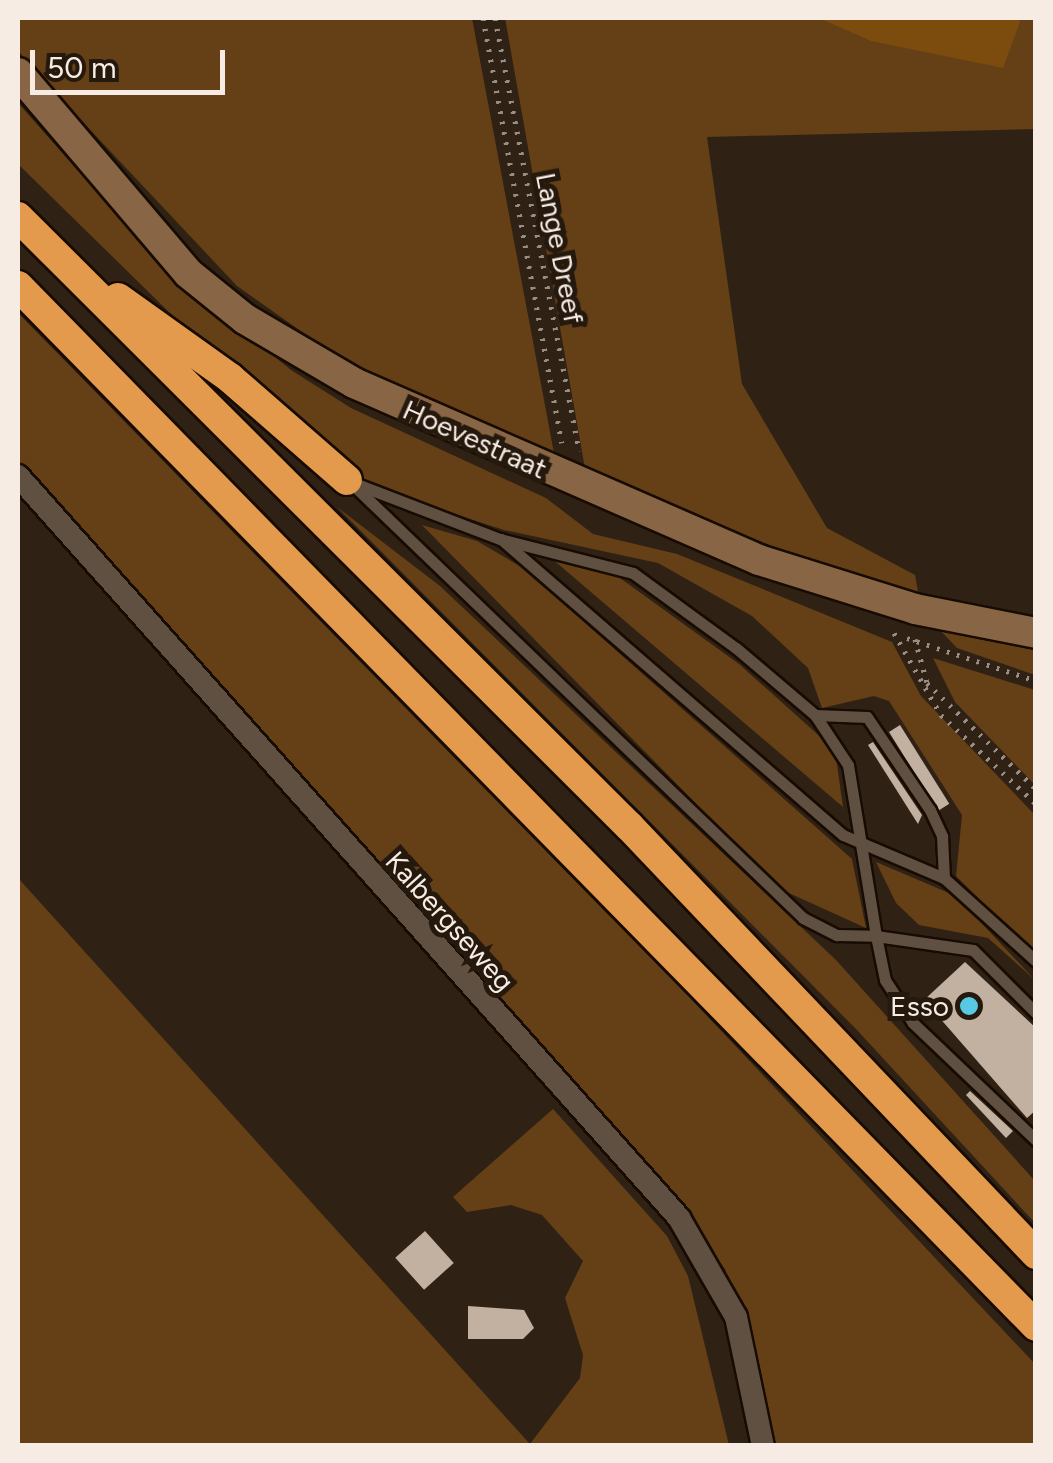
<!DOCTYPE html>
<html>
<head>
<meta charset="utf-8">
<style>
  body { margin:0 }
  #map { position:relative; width:1053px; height:1463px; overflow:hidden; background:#2f2215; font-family:Figtree,sans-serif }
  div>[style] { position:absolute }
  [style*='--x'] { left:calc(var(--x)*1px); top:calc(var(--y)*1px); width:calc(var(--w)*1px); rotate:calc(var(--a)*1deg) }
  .green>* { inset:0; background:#653f16 }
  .water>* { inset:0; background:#7c4b0e }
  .building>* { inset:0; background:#c2b1a0; transform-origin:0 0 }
  .path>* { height:5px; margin-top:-2.5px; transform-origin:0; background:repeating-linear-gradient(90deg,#9a8e84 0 2.5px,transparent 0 10.5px) }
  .roads { filter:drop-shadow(2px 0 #170b02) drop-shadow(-2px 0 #170b02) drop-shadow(0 2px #170b02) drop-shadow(0 -2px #170b02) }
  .lane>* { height:11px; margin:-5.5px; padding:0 5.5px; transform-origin:5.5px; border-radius:5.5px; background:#605042 }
  .street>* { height:22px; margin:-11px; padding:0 11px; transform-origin:11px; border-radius:11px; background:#605042 }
  .secondary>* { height:30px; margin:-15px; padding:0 15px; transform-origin:15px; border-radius:15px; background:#886645 }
  .highway>* { height:30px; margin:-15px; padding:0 15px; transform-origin:15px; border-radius:15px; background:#e49a4c }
  .dots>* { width:28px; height:28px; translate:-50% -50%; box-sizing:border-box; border:5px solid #25180c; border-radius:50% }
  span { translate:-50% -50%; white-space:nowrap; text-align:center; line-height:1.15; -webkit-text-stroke:10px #25180c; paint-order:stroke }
  .street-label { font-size:28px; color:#f6ece4 }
  .poi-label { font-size:28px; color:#f6ece4 }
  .right { translate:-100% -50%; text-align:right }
  .frame { position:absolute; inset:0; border:20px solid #f6ece4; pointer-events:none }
  .scale { position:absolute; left:30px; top:50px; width:195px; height:45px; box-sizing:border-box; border:5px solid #f6ece4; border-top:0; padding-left:12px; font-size:30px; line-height:35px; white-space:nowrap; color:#f6ece4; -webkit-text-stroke:8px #25180c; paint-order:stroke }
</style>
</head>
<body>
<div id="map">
  <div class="green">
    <div style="clip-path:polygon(18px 18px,472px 18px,557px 469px,346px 363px,237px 286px,32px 68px,18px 50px)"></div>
    <div style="clip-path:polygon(505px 18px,1035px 18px,1035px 129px,707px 137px,742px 384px,827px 528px,915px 575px,920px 603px,586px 474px)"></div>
    <div style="clip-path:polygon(18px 103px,163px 266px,291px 370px,351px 408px,546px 498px,593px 534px,677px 554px,892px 642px,921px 696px,1035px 815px,1035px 955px,956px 876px,962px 815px,889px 701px,874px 696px,822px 708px,808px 668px,752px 616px,658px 563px,504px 530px,372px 487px,171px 314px,18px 164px)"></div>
    <div style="clip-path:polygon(18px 313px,693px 1001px,1035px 1364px,1035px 1445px,772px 1445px,725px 1269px,18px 464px)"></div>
    <div style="clip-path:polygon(337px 507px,440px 586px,836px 960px,1035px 1181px,1035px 1223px,856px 1029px)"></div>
    <div style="clip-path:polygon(422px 525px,477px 541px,523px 568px,852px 859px,866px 928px,780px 889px)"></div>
    <div style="clip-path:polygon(544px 552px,613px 573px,739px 664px,835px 750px,843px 807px)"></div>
    <div style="clip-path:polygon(937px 627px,1035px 644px,1035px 675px,957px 648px)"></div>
    <div style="clip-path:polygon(933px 658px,1035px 690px,1035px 785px,955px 702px)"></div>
    <div style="clip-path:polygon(876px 862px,956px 896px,1035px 980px,988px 938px,919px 925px,896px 903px)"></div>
    <div style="clip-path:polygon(18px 878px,530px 1444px,580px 1378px,583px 1355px,565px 1298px,583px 1261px,542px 1215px,511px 1205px,467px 1212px,453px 1197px,553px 1109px,667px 1236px,688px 1276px,729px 1445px,18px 1445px)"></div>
  </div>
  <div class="water">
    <div style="clip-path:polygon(819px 18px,1019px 18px,1020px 22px,1003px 68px,871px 41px)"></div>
  </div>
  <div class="building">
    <div style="left:900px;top:725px;width:93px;height:13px;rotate:58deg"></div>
    <div style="clip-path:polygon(873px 742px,922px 815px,918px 824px,868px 745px)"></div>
    <div style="clip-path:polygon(965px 962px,1036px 1028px,1036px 1110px,1027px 1118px,924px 1000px)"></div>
    <div style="clip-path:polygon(970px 1091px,1013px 1131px,1006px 1138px,966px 1095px)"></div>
    <div style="left:425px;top:1231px;width:43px;height:40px;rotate:48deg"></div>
    <div style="clip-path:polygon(468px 1306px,524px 1310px,534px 1328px,523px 1339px,468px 1339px)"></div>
  </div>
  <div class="path">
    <div style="--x:483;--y:18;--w:432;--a:79.5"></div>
    <div style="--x:495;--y:18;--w:441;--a:79"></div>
    <div style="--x:894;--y:633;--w:95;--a:60.2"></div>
    <div style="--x:941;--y:715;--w:130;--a:43.1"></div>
    <div style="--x:907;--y:638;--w:136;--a:18.4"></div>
    <div style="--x:915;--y:639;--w:46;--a:74.7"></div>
    <div style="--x:927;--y:683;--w:152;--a:44.2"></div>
  </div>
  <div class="roads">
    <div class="lane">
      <div style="--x:350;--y:482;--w:629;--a:43.9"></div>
      <div style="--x:803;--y:918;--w:38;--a:27"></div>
      <div style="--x:837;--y:935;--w:39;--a:1"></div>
      <div style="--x:876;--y:936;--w:45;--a:78.4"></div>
      <div style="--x:885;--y:980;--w:51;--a:56.9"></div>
      <div style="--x:913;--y:1023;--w:170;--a:43.6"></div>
      <div style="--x:359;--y:485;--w:151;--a:21"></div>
      <div style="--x:500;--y:539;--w:137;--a:14.3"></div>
      <div style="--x:633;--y:573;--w:127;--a:36.1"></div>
      <div style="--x:736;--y:648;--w:104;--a:40.3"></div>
      <div style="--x:815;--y:715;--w:60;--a:56.6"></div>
      <div style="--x:848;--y:765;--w:173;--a:80.7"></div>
      <div style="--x:876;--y:936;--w:98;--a:8.2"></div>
      <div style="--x:973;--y:950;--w:89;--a:45"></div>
      <div style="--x:501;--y:539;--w:452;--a:40.9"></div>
      <div style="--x:843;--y:835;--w:110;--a:23.1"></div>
      <div style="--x:944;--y:878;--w:124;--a:42.1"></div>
      <div style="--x:815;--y:715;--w:52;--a:2.2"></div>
      <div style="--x:867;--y:717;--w:112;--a:55.9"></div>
      <div style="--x:930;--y:810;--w:29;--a:65"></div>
      <div style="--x:942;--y:836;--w:42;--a:87.3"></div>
    </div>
    <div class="street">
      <div style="--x:18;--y:476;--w:994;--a:48.3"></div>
      <div style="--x:679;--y:1218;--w:114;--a:60.1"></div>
      <div style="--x:736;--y:1317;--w:132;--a:78.2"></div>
    </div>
    <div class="secondary">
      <div style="--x:18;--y:73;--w:262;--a:49.6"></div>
      <div style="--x:188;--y:273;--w:73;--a:38.9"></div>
      <div style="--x:245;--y:319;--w:126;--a:30.4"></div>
      <div style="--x:354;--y:383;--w:442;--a:23.6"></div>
      <div style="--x:759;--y:560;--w:164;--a:17.4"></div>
      <div style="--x:915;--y:609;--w:123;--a:11.2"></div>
    </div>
    <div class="highway">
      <div style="--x:18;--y:217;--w:863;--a:44.91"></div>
      <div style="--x:629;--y:826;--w:591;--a:46.44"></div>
      <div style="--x:18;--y:286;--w:1455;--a:45.61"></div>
      <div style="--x:118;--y:298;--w:138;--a:35.5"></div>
      <div style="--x:230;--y:378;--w:155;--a:41.1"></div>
    </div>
  </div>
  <div class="dots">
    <div style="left:969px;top:1006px;background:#57c9e2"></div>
  </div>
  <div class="street-label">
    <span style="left:560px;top:248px;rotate:79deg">Lange Dreef</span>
    <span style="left:475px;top:439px;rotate:24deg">Hoevestraat</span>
    <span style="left:450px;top:921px;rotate:48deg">Kalbergseweg</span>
  </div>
  <div class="poi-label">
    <span class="right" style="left:949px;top:1006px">Esso</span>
  </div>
  <div class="frame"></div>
  <div class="scale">50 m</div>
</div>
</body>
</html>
